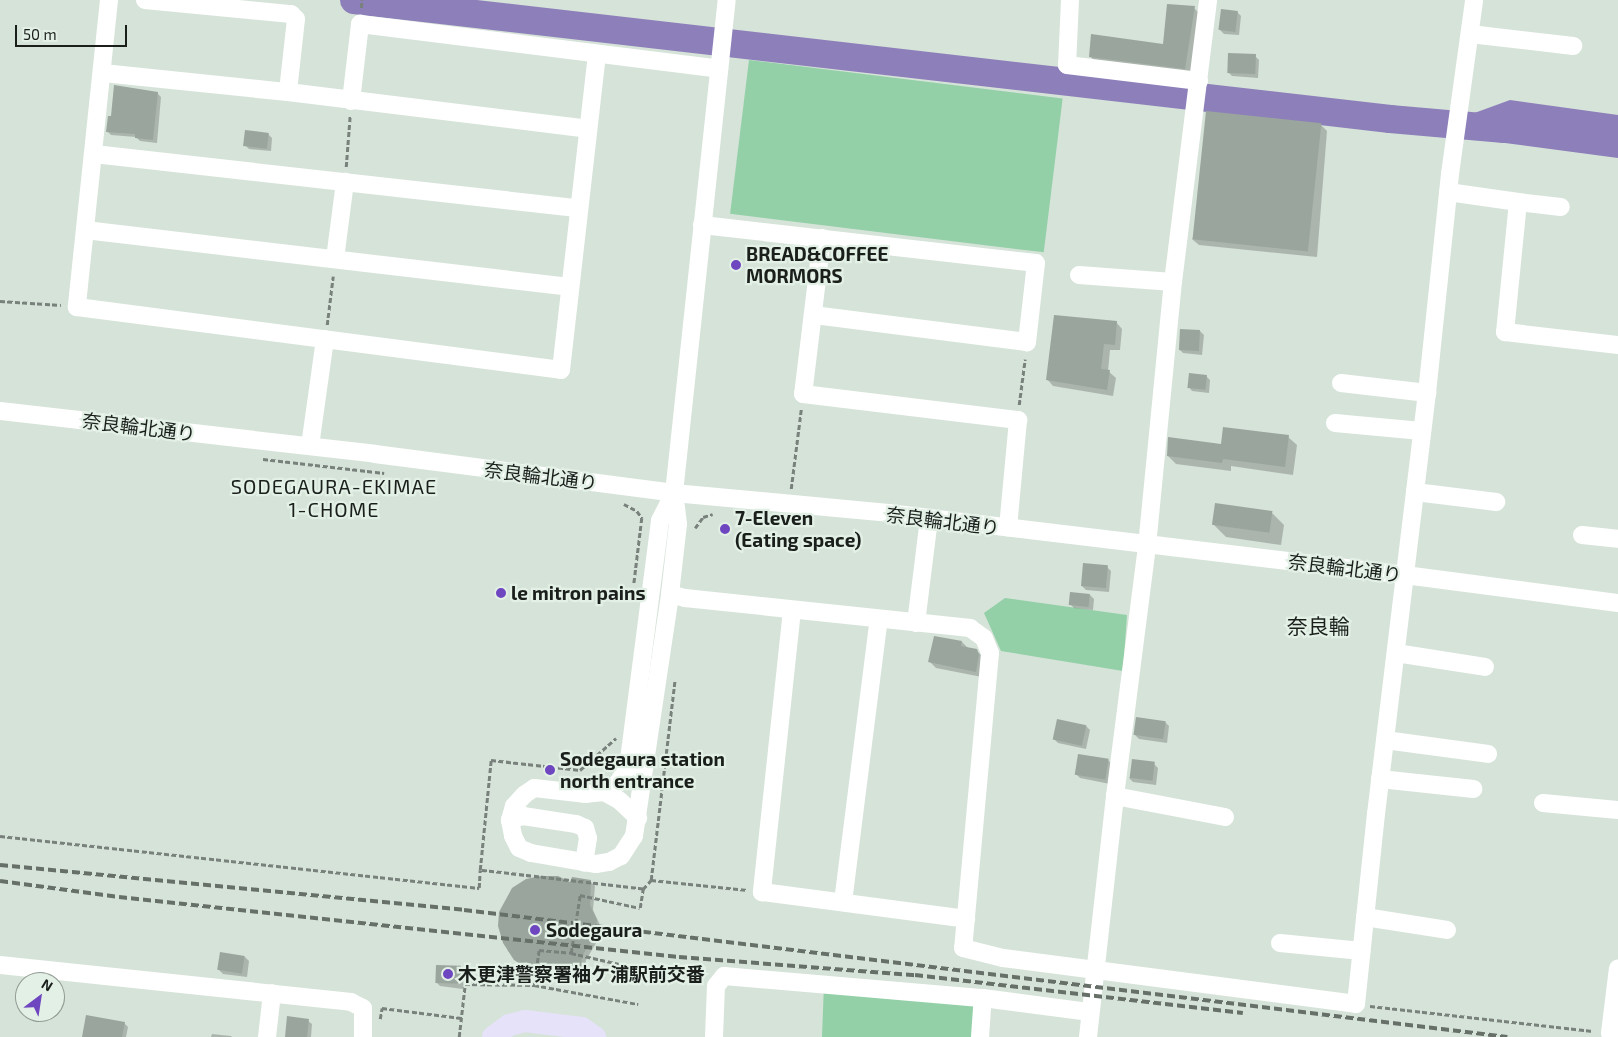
<!DOCTYPE html>
<html>
<head>
<meta charset="utf-8">
<style>
  body { margin:0 }
  #map { position:relative; width:1618px; height:1037px; overflow:hidden; background:#d6e3d9; font-family:"Exo 2","Noto Sans JP",sans-serif }
  div>[style] { position:absolute }
  [style*='--x'] { left:calc(var(--x)*1px); top:calc(var(--y)*1px); width:calc(var(--w)*1px); rotate:calc(var(--a)*1deg) }
  .green>* { inset:0; background:#93d0a7; transform-origin:0 0 }
  .water>* { inset:0; background:#8d7fba }
  .shadow>* { inset:0; background:#0003 }
  .river>* { height:28px; margin:-14px; padding:0 14px; transform-origin:14px; border-radius:14px; background:#8d7fba }
  .building>* { inset:0; background:#9aa69d; transform-origin:0 0 }
  .path>* { height:2.5px; margin-top:-1.25px; transform-origin:0; background:repeating-linear-gradient(90deg,#78817b 0 5px,transparent 0 7.5px) }
  .minor>* { height:18px; margin:-9px; padding:0 9px; transform-origin:9px; border-radius:9px; background:#fff }
  .major>* { height:22px; margin:-11px; padding:0 11px; transform-origin:11px; border-radius:11px; background:#e6e2fa }
  .rail>* { height:4px; margin-top:-2px; transform-origin:0; background:repeating-linear-gradient(90deg,#676f69 0 8px,transparent 0 12px) }
  .dots>* { width:14px; height:14px; translate:-50% -50%; box-sizing:border-box; border:2px solid #e3f0e6; border-radius:50% }
  span { translate:-50% -50%; white-space:nowrap; text-align:center; line-height:1.15; -webkit-text-stroke:4.5px #e3f0e6; paint-order:stroke }
  .poi-label { font-size:19px; color:#1a1f1c; font-weight:700 }
  .left { translate:0 -50%; text-align:left }
  .street-label { font-size:19px; color:#1a1f1c }
  .neighbourhood-label { font-size:20px; color:#1a1f1c; letter-spacing:1px }
  .quarter-label { font-size:21px; color:#1a1f1c }
  .north { position:absolute; left:15px; top:972px; width:50px; height:50px; box-sizing:border-box; background:#e3f0e6; border:1px solid #939c95; border-radius:50%; rotate:31deg; font-size:14px; font-weight:700; line-height:20px; text-align:center; color:#1a1f1c }
  .north::after { content:''; display:block; margin:auto; width:18px; height:22px; background:#6e46bf; clip-path:polygon(50% 0,100% 100%,50% 72%,0 100%) }
  .scale { position:absolute; left:15px; top:25px; width:112px; height:22px; box-sizing:border-box; border:2px solid #1a1f1c; border-top:0; padding-left:6px; font-size:15px; line-height:18px; white-space:nowrap; color:#1a1f1c; -webkit-text-stroke:4px #e3f0e6; paint-order:stroke }
</style>
</head>
<body>
<div id="map">
  <div class="green">
    <div style="left:749px;top:60px;width:316px;height:155px;rotate:7deg"></div>
    <div style="clip-path:polygon(1005px 598px,1127px 615px,1123px 671px,1001px 651px,984px 613px)"></div>
    <div style="clip-path:polygon(824px 984px,983px 998px,980px 1037px,822px 1037px)"></div>
  </div>
  <div class="water">
    <div style="clip-path:polygon(1510px 100px,1618px 115px,1618px 158px,1467px 138px,1469px 115px)"></div>
  </div>
  <div class="shadow">
    <div style="clip-path:polygon(1194px 8px,1205px 19px,1196px 79px,1101px 68px,1090px 56px,1164px 45px)"></div>
    <div style="clip-path:polygon(1237px 12px,1241px 16px,1239px 35px,1224px 34px,1220px 30px)"></div>
    <div style="clip-path:polygon(1255px 56px,1259px 60px,1258px 78px,1232px 76px,1228px 72px)"></div>
    <div style="clip-path:polygon(157px 93px,161px 97px,157px 143px,140px 141px,136px 137px,111px 135px,107px 131px,112px 117px)"></div>
    <div style="clip-path:polygon(1320px 124px,1327px 131px,1317px 257px,1199px 245px,1192px 239px)"></div>
    <div style="clip-path:polygon(268px 134px,272px 138px,271px 151px,249px 149px,245px 145px)"></div>
    <div style="clip-path:polygon(1116px 322px,1122px 329px,1120px 350px,1110px 350px,1108px 371px,1116px 378px,1113px 396px,1053px 386px,1047px 379px)"></div>
    <div style="clip-path:polygon(1200px 331px,1204px 335px,1202px 355px,1183px 353px,1179px 349px)"></div>
    <div style="clip-path:polygon(1206px 376px,1210px 380px,1209px 393px,1192px 391px,1189px 387px)"></div>
    <div style="clip-path:polygon(1288px 437px,1297px 445px,1293px 475px,1231px 466px,1231px 471px,1176px 464px,1168px 456px)"></div>
    <div style="clip-path:polygon(1271px 512px,1284px 525px,1281px 545px,1226px 537px,1213px 524px)"></div>
    <div style="clip-path:polygon(1107px 567px,1111px 571px,1109px 592px,1086px 590px,1082px 586px)"></div>
    <div style="clip-path:polygon(1090px 595px,1094px 599px,1093px 610px,1074px 608px,1070px 604px)"></div>
    <div style="clip-path:polygon(935px 637px,962px 642px,968px 648px,976px 650px,983px 657px,982px 677px,936px 668px,930px 662px)"></div>
    <div style="clip-path:polygon(1165px 722px,1169px 726px,1167px 743px,1139px 739px,1135px 735px)"></div>
    <div style="clip-path:polygon(1086px 726px,1090px 730px,1086px 749px,1058px 743px,1054px 739px)"></div>
    <div style="clip-path:polygon(1108px 760px,1112px 764px,1110px 784px,1080px 778px,1076px 774px)"></div>
    <div style="clip-path:polygon(1154px 764px,1158px 768px,1156px 785px,1133px 782px,1129px 778px)"></div>
    <div style="clip-path:polygon(591px 882px,595px 886px,593px 910px,600px 925px,598px 940px,586px 960px,584px 978px,565px 975px,539px 976px,520px 964px,508px 951px,500px 926px,570px 883px)"></div>
    <div style="clip-path:polygon(245px 957px,249px 961px,247px 977px,223px 974px,219px 970px)"></div>
    <div style="clip-path:polygon(460px 967px,464px 971px,463px 989px,440px 986px,436px 982px)"></div>
    <div style="clip-path:polygon(308px 1021px,312px 1024px,311px 1037px,286px 1037px)"></div>
    <div style="clip-path:polygon(124px 1023px,128px 1027px,126px 1037px,83px 1037px)"></div>
    <div style="clip-path:polygon(212px 1034px,231px 1036px,232px 1037px,211px 1037px)"></div>
  </div>
  <div class="river">
    <div style="--x:354;--y:0;--w:1043;--a:6.55"></div>
    <div style="--x:1390;--y:119;--w:115;--a:5"></div>
  </div>
  <div class="building">
    <div style="clip-path:polygon(1167px 4px,1195px 6px,1185px 69px,1089px 57px,1091px 34px,1163px 44px)"></div>
    <div style="left:1221px;top:9px;width:17px;height:21px;rotate:7deg"></div>
    <div style="left:1228px;top:53px;width:28px;height:20px;rotate:2deg"></div>
    <div style="clip-path:polygon(114px 85px,158px 92px,153px 140px,135px 138px,135px 134px,106px 132px,108px 116px,111px 116px)"></div>
    <div style="left:1206px;top:111px;width:116px;height:129px;rotate:6deg"></div>
    <div style="left:245px;top:130px;width:24px;height:16px;rotate:7deg"></div>
    <div style="clip-path:polygon(1054px 315px,1117px 321px,1115px 345px,1104px 344px,1101px 369px,1110px 370px,1107px 390px,1046px 380px)"></div>
    <div style="left:1180px;top:329px;width:20px;height:21px;rotate:3deg"></div>
    <div style="left:1189px;top:373px;width:18px;height:15px;rotate:6deg"></div>
    <div style="clip-path:polygon(1223px 427px,1289px 435px,1285px 467px,1223px 459px,1222px 463px,1167px 456px,1168px 437px,1221px 444px)"></div>
    <div style="left:1215px;top:503px;width:58px;height:22px;rotate:8deg"></div>
    <div style="left:1083px;top:563px;width:25px;height:23px;rotate:5deg"></div>
    <div style="left:1070px;top:592px;width:20px;height:13px;rotate:6deg"></div>
    <div style="clip-path:polygon(934px 636px,962px 641px,961px 646px,977px 649px,979px 655px,976px 672px,928px 662px)"></div>
    <div style="left:1136px;top:717px;width:30px;height:18px;rotate:8deg"></div>
    <div style="left:1057px;top:719px;width:30px;height:21px;rotate:12deg"></div>
    <div style="left:1078px;top:754px;width:31px;height:21px;rotate:9deg"></div>
    <div style="left:1132px;top:759px;width:23px;height:19px;rotate:7deg"></div>
    <div style="clip-path:polygon(541px 876px,558px 876px,570px 882px,572px 877px,591px 880px,590px 905px,597px 920px,595px 936px,582px 956px,581px 974px,560px 972px,534px 973px,514px 960px,503px 943px,498px 926px,499px 912px,512px 888px,526px 879px)"></div>
    <div style="left:220px;top:952px;width:25px;height:18px;rotate:9deg"></div>
    <div style="left:436px;top:965px;width:25px;height:18px;rotate:2deg"></div>
    <div style="clip-path:polygon(86px 1015px,125px 1022px,122px 1037px,82px 1037px)"></div>
    <div style="clip-path:polygon(287px 1016px,309px 1019px,307px 1037px,285px 1037px)"></div>
  </div>
  <div class="path">
    <div style="--x:361;--y:8;--w:8;--a:-83"></div>
    <div style="--x:346;--y:167;--w:52;--a:-85.6"></div>
    <div style="--x:0;--y:301;--w:61;--a:3.8"></div>
    <div style="--x:327;--y:325;--w:49;--a:-83"></div>
    <div style="--x:1019;--y:405;--w:46;--a:-82.6"></div>
    <div style="--x:263;--y:459;--w:122;--a:6.6"></div>
    <div style="--x:791;--y:489;--w:80;--a:-82.8"></div>
    <div style="--x:624;--y:504;--w:15;--a:28"></div>
    <div style="--x:637;--y:511;--w:9;--a:54"></div>
    <div style="--x:642;--y:518;--w:66;--a:96.9"></div>
    <div style="--x:695;--y:528;--w:14;--a:-54"></div>
    <div style="--x:703;--y:517;--w:10;--a:-17"></div>
    <div style="--x:0;--y:836;--w:482;--a:6.2"></div>
    <div style="--x:479;--y:888;--w:18;--a:-87"></div>
    <div style="--x:651;--y:880;--w:201;--a:-83.2"></div>
    <div style="--x:643;--y:889;--w:12;--a:-48"></div>
    <div style="--x:651;--y:880;--w:97;--a:5.9"></div>
    <div style="--x:567;--y:932;--w:7;--a:8"></div>
    <div style="--x:571;--y:953;--w:63;--a:12.9"></div>
    <div style="--x:632;--y:967;--w:13;--a:51"></div>
    <div style="--x:534;--y:985;--w:35;--a:-82"></div>
    <div style="--x:539;--y:950;--w:32;--a:5"></div>
    <div style="--x:571;--y:953;--w:59;--a:-81.2"></div>
    <div style="--x:580;--y:895;--w:61;--a:12.2"></div>
    <div style="--x:640;--y:908;--w:19;--a:-81"></div>
    <div style="--x:643;--y:889;--w:164;--a:-173.4"></div>
    <div style="--x:480;--y:870;--w:111;--a:-84.3"></div>
    <div style="--x:491;--y:760;--w:90;--a:6.4"></div>
    <div style="--x:580;--y:770;--w:48;--a:-41.6"></div>
    <div style="--x:1370;--y:1006;--w:224;--a:6.4"></div>
    <div style="--x:380;--y:1019;--w:11;--a:-80"></div>
    <div style="--x:382;--y:1008;--w:80;--a:7.2"></div>
    <div style="--x:459;--y:1037;--w:53;--a:-83.5"></div>
    <div style="--x:465;--y:984;--w:69;--a:0.8"></div>
    <div style="--x:534;--y:985;--w:106;--a:10.4"></div>
  </div>
  <div class="minor">
    <div style="--x:109;--y:0;--w:309;--a:96"></div>
    <div style="--x:77;--y:307;--w:488;--a:7.4"></div>
    <div style="--x:561;--y:370;--w:318;--a:-83.5"></div>
    <div style="--x:145;--y:0;--w:147;--a:5.5"></div>
    <div style="--x:291;--y:14;--w:7;--a:45"></div>
    <div style="--x:296;--y:19;--w:73;--a:96.3"></div>
    <div style="--x:1070;--y:0;--w:65;--a:92.6"></div>
    <div style="--x:1067;--y:65;--w:133;--a:6.9"></div>
    <div style="--x:1470;--y:34;--w:104;--a:6.6"></div>
    <div style="--x:103;--y:73;--w:186;--a:5.9"></div>
    <div style="--x:288;--y:92;--w:302;--a:7"></div>
    <div style="--x:351;--y:101;--w:78;--a:-83.3"></div>
    <div style="--x:360;--y:24;--w:362;--a:7.1"></div>
    <div style="--x:94;--y:154;--w:488;--a:6.4"></div>
    <div style="--x:1448;--y:192;--w:71;--a:8.1"></div>
    <div style="--x:1518;--y:202;--w:131;--a:95.7"></div>
    <div style="--x:1505;--y:332;--w:114;--a:6.6"></div>
    <div style="--x:1518;--y:202;--w:43;--a:6.6"></div>
    <div style="--x:702;--y:225;--w:336;--a:6.5"></div>
    <div style="--x:1036;--y:263;--w:80;--a:96.5"></div>
    <div style="--x:1027;--y:342;--w:216;--a:-172.8"></div>
    <div style="--x:85;--y:230;--w:488;--a:6.7"></div>
    <div style="--x:822;--y:238;--w:157;--a:96.9"></div>
    <div style="--x:803;--y:394;--w:217;--a:6.9"></div>
    <div style="--x:1018;--y:420;--w:108;--a:95.3"></div>
    <div style="--x:335;--y:259;--w:78;--a:-82.6"></div>
    <div style="--x:1079;--y:275;--w:94;--a:4.3"></div>
    <div style="--x:1341;--y:383;--w:87;--a:6.6"></div>
    <div style="--x:0;--y:411;--w:377;--a:6.5"></div>
    <div style="--x:375;--y:454;--w:302;--a:7.4"></div>
    <div style="--x:674;--y:493;--w:215;--a:5.3"></div>
    <div style="--x:888;--y:513;--w:521;--a:6.84"></div>
    <div style="--x:1405;--y:575;--w:215;--a:7.5"></div>
    <div style="--x:1335;--y:423;--w:87;--a:5.3"></div>
    <div style="--x:310;--y:446;--w:108;--a:-82"></div>
    <div style="--x:1415;--y:492;--w:82;--a:7"></div>
    <div style="--x:674;--y:493;--w:31;--a:117"></div>
    <div style="--x:660;--y:521;--w:248;--a:97.4"></div>
    <div style="--x:628;--y:767;--w:19;--a:122"></div>
    <div style="--x:618;--y:783;--w:17;--a:147"></div>
    <div style="--x:604;--y:792;--w:18;--a:174"></div>
    <div style="--x:586;--y:794;--w:52;--a:-173.4"></div>
    <div style="--x:534;--y:788;--w:12;--a:145"></div>
    <div style="--x:524;--y:795;--w:15;--a:132"></div>
    <div style="--x:514;--y:806;--w:15;--a:106"></div>
    <div style="--x:510;--y:820;--w:16;--a:79"></div>
    <div style="--x:513;--y:836;--w:13;--a:63"></div>
    <div style="--x:519;--y:848;--w:13;--a:23"></div>
    <div style="--x:531;--y:853;--w:66;--a:9.6"></div>
    <div style="--x:596;--y:864;--w:13;--a:-9"></div>
    <div style="--x:609;--y:862;--w:13;--a:-27"></div>
    <div style="--x:621;--y:856;--w:24;--a:-57"></div>
    <div style="--x:634;--y:836;--w:245;--a:-81.5"></div>
    <div style="--x:670;--y:594;--w:70;--a:-83.5"></div>
    <div style="--x:678;--y:524;--w:31;--a:-97"></div>
    <div style="--x:674;--y:493;--w:496;--a:-83.9"></div>
    <div style="--x:1582;--y:535;--w:36;--a:6"></div>
    <div style="--x:670;--y:594;--w:16;--a:15"></div>
    <div style="--x:685;--y:598;--w:287;--a:6"></div>
    <div style="--x:970;--y:628;--w:17;--a:36"></div>
    <div style="--x:984;--y:638;--w:16;--a:68"></div>
    <div style="--x:990;--y:653;--w:296;--a:95.2"></div>
    <div style="--x:963;--y:948;--w:41;--a:14"></div>
    <div style="--x:1003;--y:958;--w:356;--a:7.4"></div>
    <div style="--x:1356;--y:1004;--w:191;--a:-84"></div>
    <div style="--x:1376;--y:814;--w:424;--a:-83.1"></div>
    <div style="--x:1427;--y:393;--w:220;--a:-84"></div>
    <div style="--x:1450;--y:174;--w:176;--a:-82.1"></div>
    <div style="--x:792;--y:610;--w:284;--a:96.1"></div>
    <div style="--x:762;--y:892;--w:206;--a:7.5"></div>
    <div style="--x:916;--y:623;--w:105;--a:-82.9"></div>
    <div style="--x:1396;--y:653;--w:90;--a:8.9"></div>
    <div style="--x:1385;--y:740;--w:104;--a:7.7"></div>
    <div style="--x:1380;--y:779;--w:94;--a:6.1"></div>
    <div style="--x:604;--y:792;--w:18;--a:29"></div>
    <div style="--x:620;--y:801;--w:25;--a:43"></div>
    <div style="--x:1115;--y:796;--w:112;--a:10.8"></div>
    <div style="--x:1543;--y:803;--w:75;--a:5.3"></div>
    <div style="--x:510;--y:820;--w:14;--a:-17"></div>
    <div style="--x:523;--y:816;--w:54;--a:8.6"></div>
    <div style="--x:576;--y:824;--w:10;--a:24"></div>
    <div style="--x:585;--y:828;--w:10;--a:73"></div>
    <div style="--x:588;--y:838;--w:25;--a:99"></div>
    <div style="--x:843;--y:902;--w:285;--a:-82.8"></div>
    <div style="--x:1365;--y:917;--w:83;--a:9"></div>
    <div style="--x:1280;--y:943;--w:82;--a:5.6"></div>
    <div style="--x:0;--y:965;--w:353;--a:6"></div>
    <div style="--x:351;--y:1002;--w:13;--a:27"></div>
    <div style="--x:363;--y:1008;--w:29;--a:90"></div>
    <div style="--x:1610;--y:1033;--w:65;--a:-83"></div>
    <div style="--x:267;--y:1037;--w:44;--a:-83.5"></div>
    <div style="--x:714;--y:1037;--w:51;--a:-87.8"></div>
    <div style="--x:716;--y:986;--w:13;--a:-51"></div>
    <div style="--x:724;--y:976;--w:260;--a:4.9"></div>
    <div style="--x:983;--y:998;--w:108;--a:7.5"></div>
    <div style="--x:980;--y:1037;--w:39;--a:-86"></div>
    <div style="--x:1088;--y:1037;--w:243;--a:-83.6"></div>
    <div style="--x:1115;--y:796;--w:252;--a:-82.7"></div>
    <div style="--x:1147;--y:546;--w:265;--a:-84.4"></div>
    <div style="--x:1173;--y:282;--w:284;--a:-82.9"></div>
  </div>
  <div class="major">
    <div style="--x:493;--y:1037;--w:20;--a:-37"></div>
    <div style="--x:509;--y:1025;--w:16;--a:-14"></div>
    <div style="--x:525;--y:1021;--w:57;--a:7"></div>
    <div style="--x:582;--y:1028;--w:16;--a:35"></div>
  </div>
  <div class="rail">
    <div style="--x:0;--y:865;--w:466;--a:5.5"></div>
    <div style="--x:464;--y:910;--w:1051;--a:6.94"></div>
    <div style="--x:0;--y:881;--w:120;--a:7.7"></div>
    <div style="--x:119;--y:897;--w:563;--a:6.12"></div>
    <div style="--x:679;--y:957;--w:237;--a:4.4"></div>
    <div style="--x:915;--y:975;--w:330;--a:6.6"></div>
  </div>
  <div class="dots">
    <div style="left:736px;top:265px;background:#6e46bf"></div>
    <div style="left:725px;top:529px;background:#6e46bf"></div>
    <div style="left:501px;top:593px;background:#6e46bf"></div>
    <div style="left:550px;top:770px;background:#6e46bf"></div>
    <div style="left:535px;top:930px;background:#6e46bf"></div>
    <div style="left:448px;top:974px;background:#6e46bf"></div>
  </div>
  <div class="poi-label">
    <span class="left" style="left:746px;top:265px">BREAD&amp;COFFEE<br>MORMORS</span>
    <span class="left" style="left:735px;top:529px">7-Eleven<br>(Eating space)</span>
    <span class="left" style="left:511px;top:593px">le mitron pains</span>
    <span class="left" style="left:560px;top:770px">Sodegaura station<br>north entrance</span>
    <span class="left" style="left:546px;top:930px">Sodegaura</span>
    <span class="left" style="left:458px;top:974px">木更津警察署袖ケ浦駅前交番</span>
  </div>
  <div class="street-label">
    <span style="left:139px;top:427px;rotate:7deg">奈良輪北通り</span>
    <span style="left:541px;top:476px;rotate:7deg">奈良輪北通り</span>
    <span style="left:943px;top:521px;rotate:7deg">奈良輪北通り</span>
    <span style="left:1345px;top:568px;rotate:7deg">奈良輪北通り</span>
  </div>
  <div class="neighbourhood-label">
    <span style="left:334px;top:498px">SODEGAURA-EKIMAE<br>1-CHOME</span>
  </div>
  <div class="quarter-label">
    <span style="left:1318px;top:626px">奈良輪</span>
  </div>
  <div class="north">N</div>
  <div class="scale">50 m</div>
</div>
</body>
</html>
